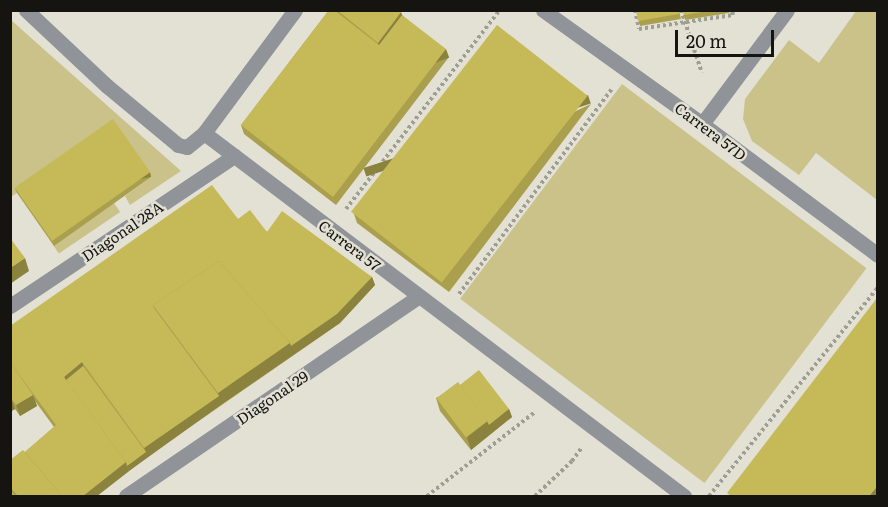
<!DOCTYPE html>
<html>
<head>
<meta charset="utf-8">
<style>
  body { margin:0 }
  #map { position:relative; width:888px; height:507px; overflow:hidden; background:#e2e1d4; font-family:Literata,serif }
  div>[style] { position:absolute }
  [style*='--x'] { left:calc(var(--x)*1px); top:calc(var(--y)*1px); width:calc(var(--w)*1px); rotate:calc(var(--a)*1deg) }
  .green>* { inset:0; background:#cac289; transform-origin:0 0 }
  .path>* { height:4px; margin-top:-2px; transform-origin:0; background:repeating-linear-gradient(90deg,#9f9e94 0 3px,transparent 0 6px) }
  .minor>* { height:15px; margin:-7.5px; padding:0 7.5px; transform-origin:7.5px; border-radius:7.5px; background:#909398 }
  .wall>* { inset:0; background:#aa9f4c }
  .shaded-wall>* { inset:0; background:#8b823e; transform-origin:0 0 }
  .building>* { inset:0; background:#c6b958; transform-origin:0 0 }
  span { translate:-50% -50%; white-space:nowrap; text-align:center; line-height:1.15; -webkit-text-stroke:5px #e2e1d4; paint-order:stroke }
  .street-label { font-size:15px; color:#151410 }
  .frame { position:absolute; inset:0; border:12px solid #151410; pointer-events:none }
  .scale { position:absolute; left:675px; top:30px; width:99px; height:27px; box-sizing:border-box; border:3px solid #151410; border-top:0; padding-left:8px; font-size:18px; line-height:21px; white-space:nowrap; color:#151410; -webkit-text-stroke:4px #e2e1d4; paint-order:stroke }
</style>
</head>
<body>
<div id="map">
  <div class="green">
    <div style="clip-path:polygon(856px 11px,877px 11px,877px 200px,816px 153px,799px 175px,752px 141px,743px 119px,745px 99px,789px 40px,819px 63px)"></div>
    <div style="clip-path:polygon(10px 19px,30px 37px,181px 171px,130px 205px,125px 196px,151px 177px,114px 124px,11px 197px)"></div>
    <div style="left:622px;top:84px;width:306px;height:269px;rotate:37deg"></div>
    <div style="left:114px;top:203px;width:11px;height:74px;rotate:56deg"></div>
  </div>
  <div class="path">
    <div style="--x:635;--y:10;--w:19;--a:78"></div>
    <div style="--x:639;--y:29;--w:95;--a:-8.5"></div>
    <div style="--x:733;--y:15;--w:5;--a:-101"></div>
    <div style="--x:681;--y:10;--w:66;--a:71.6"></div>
    <div style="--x:346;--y:209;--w:252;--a:-52.3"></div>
    <div style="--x:459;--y:294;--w:256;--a:-53.3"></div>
    <div style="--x:427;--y:496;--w:137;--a:-37.9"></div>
    <div style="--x:535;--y:496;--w:51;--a:-43.4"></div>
    <div style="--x:572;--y:461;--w:17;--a:-54"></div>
    <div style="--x:709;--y:496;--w:269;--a:-51"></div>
  </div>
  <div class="minor">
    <div style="--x:26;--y:10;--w:111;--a:43.2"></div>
    <div style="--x:107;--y:86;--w:92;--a:39.7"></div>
    <div style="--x:178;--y:145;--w:9;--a:13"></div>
    <div style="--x:187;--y:147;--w:22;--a:-39"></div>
    <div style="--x:204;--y:133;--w:153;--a:-53.5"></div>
    <div style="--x:543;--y:10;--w:196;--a:35.6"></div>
    <div style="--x:702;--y:124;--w:219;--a:36.7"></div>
    <div style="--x:702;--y:124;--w:142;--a:-53.3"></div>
    <div style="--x:204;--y:133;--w:602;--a:37.1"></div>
    <div style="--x:10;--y:306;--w:270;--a:-33.8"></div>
    <div style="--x:126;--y:496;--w:353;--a:-34.3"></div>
  </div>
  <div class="wall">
    <div style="clip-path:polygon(329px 10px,399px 10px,402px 15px,449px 57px,336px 205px,244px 134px,241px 125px)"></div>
    <div style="clip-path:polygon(636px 10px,679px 10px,681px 19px,640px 26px)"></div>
    <div style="clip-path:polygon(683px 10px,729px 10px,729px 13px,685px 20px)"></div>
    <div style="clip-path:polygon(591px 104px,449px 292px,357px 223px,354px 214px)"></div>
    <div style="clip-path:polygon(150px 172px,151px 177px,54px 246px,17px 193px,15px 189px)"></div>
    <div style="clip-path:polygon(238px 219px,372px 277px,375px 285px,340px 323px,147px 457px,97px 496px,10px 496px,10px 460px,25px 452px,54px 427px,35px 401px,37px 406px,20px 416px,15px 409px,10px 412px,10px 326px)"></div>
    <div style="clip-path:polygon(460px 385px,509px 409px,512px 417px,471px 450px,440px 411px,436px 398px)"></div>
  </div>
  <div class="shaded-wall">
    <div style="clip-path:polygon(401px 12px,405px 23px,382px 54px,378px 43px)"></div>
    <div style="left:446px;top:49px;width:9px;height:186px;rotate:69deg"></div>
    <div style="left:588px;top:95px;width:9px;height:236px;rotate:72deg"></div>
    <div style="left:150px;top:172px;width:5px;height:120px;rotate:79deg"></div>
    <div style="clip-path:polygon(25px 258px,29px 271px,10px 284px,10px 268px)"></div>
    <div style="clip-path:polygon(372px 277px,375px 285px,340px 323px,222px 404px,129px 471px,127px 466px,146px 452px,144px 448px,219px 396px,218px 393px)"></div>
    <div style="clip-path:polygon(82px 362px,85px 371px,67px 385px,64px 377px)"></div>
    <div style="clip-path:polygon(33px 395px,37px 406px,20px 416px,16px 405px)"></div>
    <div style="clip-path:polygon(12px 400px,15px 409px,10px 412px,10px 402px)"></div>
    <div style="clip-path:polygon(509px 409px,512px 417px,471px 450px,467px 437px,487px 421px)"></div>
    <div style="clip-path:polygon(126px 462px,129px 471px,97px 496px,83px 496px)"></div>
    <div style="clip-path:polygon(878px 485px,878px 496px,869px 496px)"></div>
  </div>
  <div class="building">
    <div style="clip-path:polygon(329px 10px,334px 10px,379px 45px,402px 15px,446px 49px,333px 197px,241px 125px)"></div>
    <div style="clip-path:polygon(337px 10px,399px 10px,401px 12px,378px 43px)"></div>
    <div style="clip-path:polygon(636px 10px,678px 10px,679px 14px,638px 21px)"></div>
    <div style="clip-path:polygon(683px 10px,713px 10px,684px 15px)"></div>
    <div style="left:497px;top:25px;width:115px;height:237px;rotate:38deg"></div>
    <div style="left:113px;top:119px;width:65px;height:120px;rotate:55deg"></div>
    <div style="clip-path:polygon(212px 185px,238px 219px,250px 210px,267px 232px,282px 211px,372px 277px,337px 314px,291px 346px,290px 343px,219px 261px,153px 305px,154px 308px,219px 396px,144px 448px,82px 362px,64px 377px,126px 462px,83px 496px,62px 496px,25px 452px,56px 425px,10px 362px,10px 326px)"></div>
    <div style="clip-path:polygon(10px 238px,25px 258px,10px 268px)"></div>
    <div style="clip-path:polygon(219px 261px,290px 343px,218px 393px,153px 305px)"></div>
    <div style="clip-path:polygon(877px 298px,878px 299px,878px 485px,869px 496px,731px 496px,727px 493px)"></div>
    <div style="clip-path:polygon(10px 362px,33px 395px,16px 405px,10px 397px)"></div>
    <div style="clip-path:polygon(83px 366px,146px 452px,127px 466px,126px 462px,66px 380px)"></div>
    <div style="clip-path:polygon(479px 370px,509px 409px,489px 425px,487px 421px,460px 385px)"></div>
    <div style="left:458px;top:382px;width:49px;height:27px;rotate:53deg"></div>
    <div style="clip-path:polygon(23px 450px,62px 496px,18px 496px,10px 487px,10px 460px)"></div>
    <div style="clip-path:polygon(10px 490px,15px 496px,10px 496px)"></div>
  </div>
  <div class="street-label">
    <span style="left:711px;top:131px;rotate:37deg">Carrera 57D</span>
    <span style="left:122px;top:231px;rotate:-34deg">Diagonal 28A</span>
    <span style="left:350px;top:245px;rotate:37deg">Carrera 57</span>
    <span style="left:272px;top:397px;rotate:-34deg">Diagonal 29</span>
  </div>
  <div class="frame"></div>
  <div class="scale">20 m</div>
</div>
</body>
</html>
